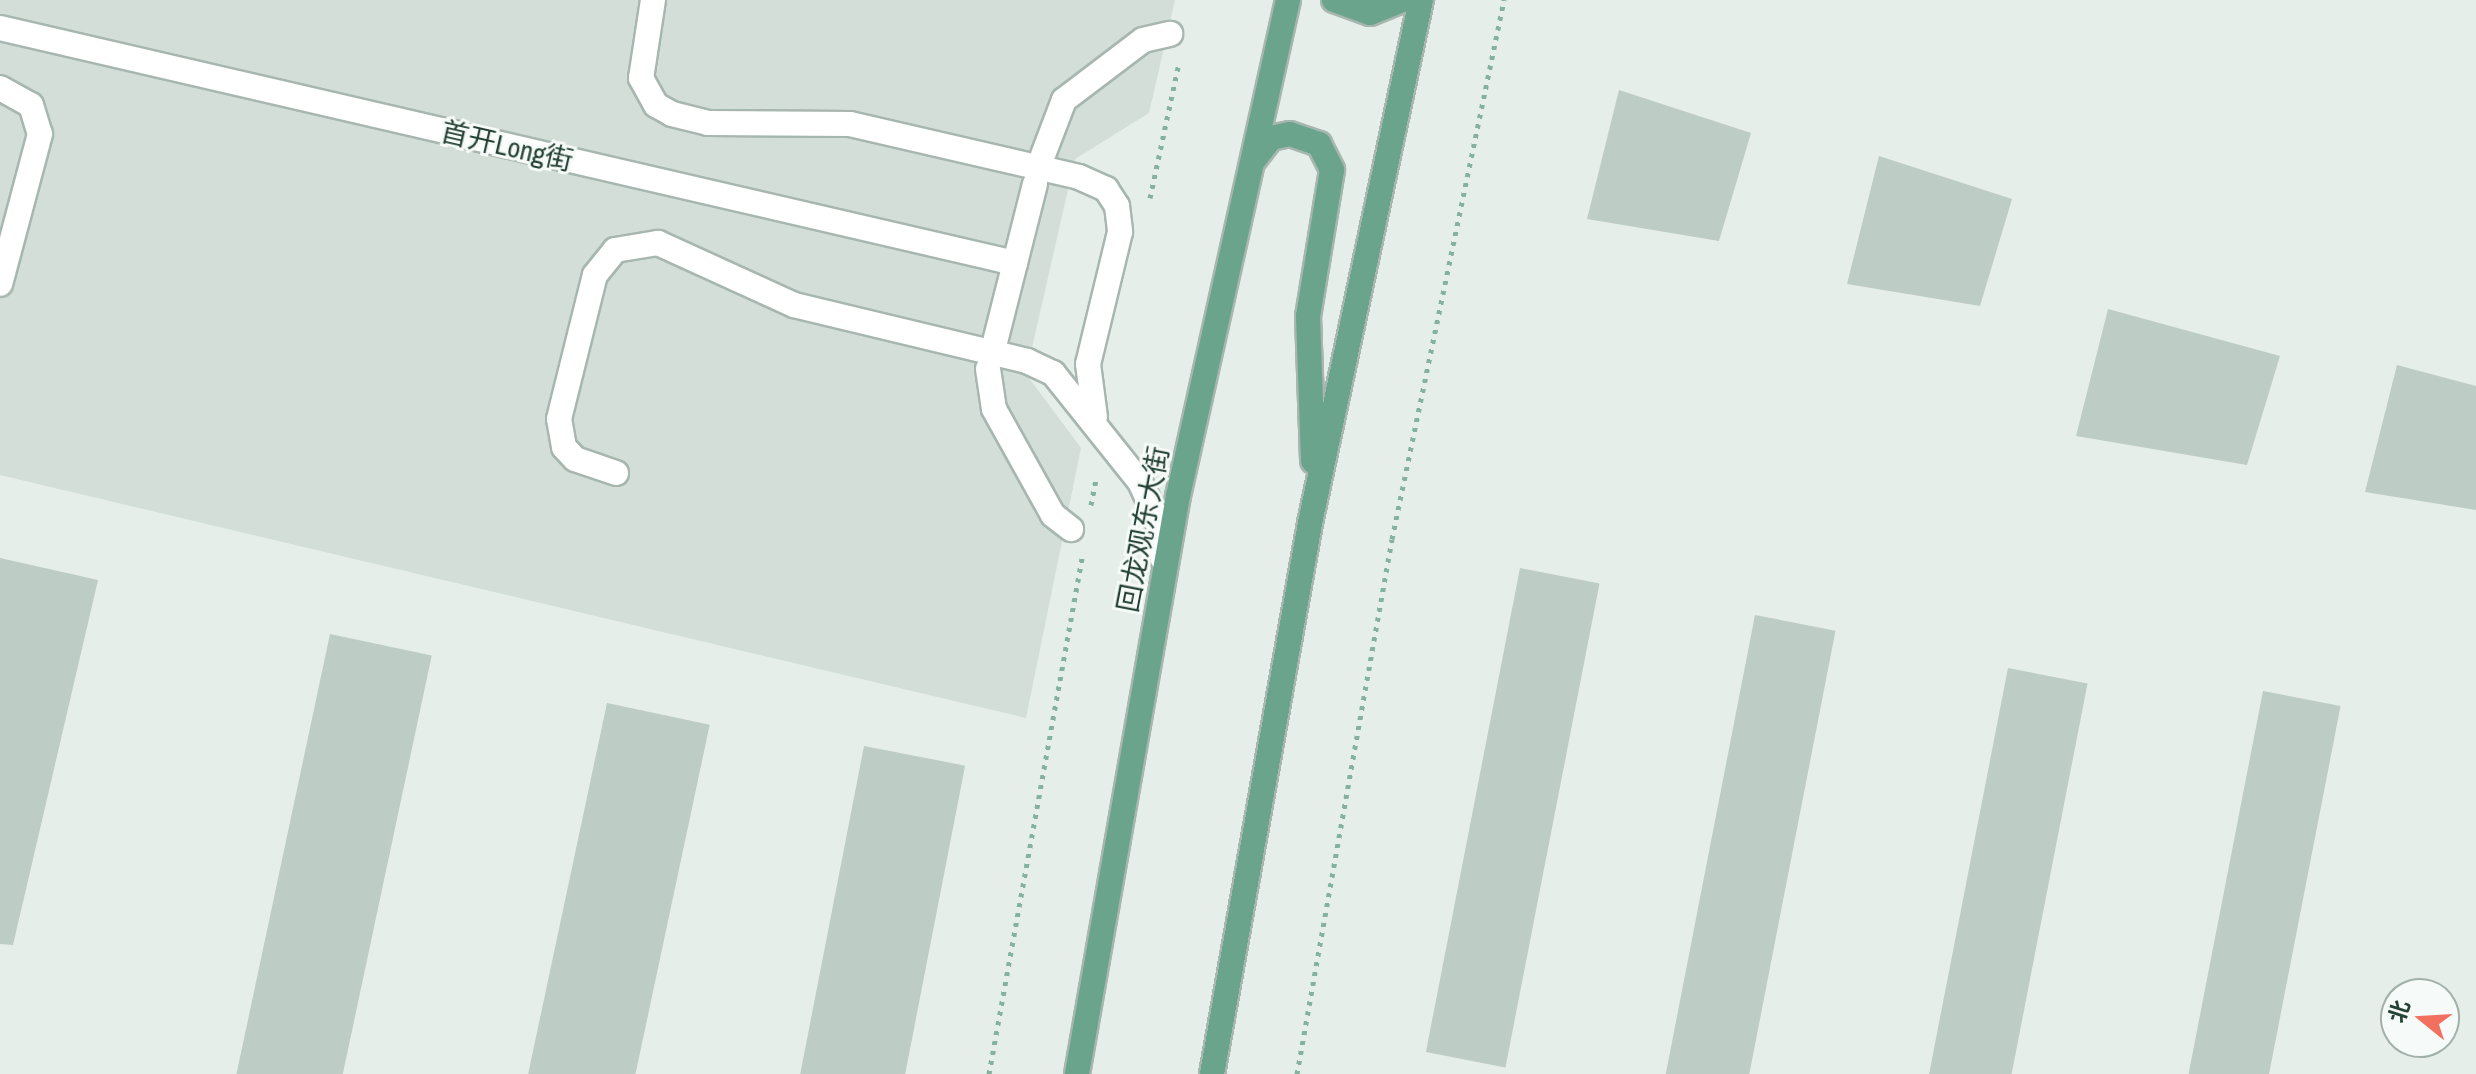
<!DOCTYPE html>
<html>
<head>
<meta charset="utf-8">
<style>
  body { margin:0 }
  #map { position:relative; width:2476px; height:1074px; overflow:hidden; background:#e5eee9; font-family:"Archivo Narrow","Noto Sans SC",sans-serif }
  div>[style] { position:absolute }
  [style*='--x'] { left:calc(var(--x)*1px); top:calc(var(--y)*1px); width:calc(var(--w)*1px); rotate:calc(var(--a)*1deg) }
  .built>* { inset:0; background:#d3ded8 }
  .building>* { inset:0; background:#bdccc4; transform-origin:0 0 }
  .path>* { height:5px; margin-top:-2.5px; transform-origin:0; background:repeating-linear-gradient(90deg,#85b29e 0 4px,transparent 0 10px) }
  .roads { filter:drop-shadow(2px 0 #a7b7af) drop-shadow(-2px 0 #a7b7af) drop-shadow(0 2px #a7b7af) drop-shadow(0 -2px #a7b7af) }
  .minor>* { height:24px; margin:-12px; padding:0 12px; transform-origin:12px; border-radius:12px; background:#fff }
  .major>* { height:24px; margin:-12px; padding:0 12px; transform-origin:12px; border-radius:12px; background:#6aa48d }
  span { translate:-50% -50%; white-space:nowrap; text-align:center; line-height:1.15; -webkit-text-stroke:6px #f6faf8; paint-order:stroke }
  .street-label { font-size:28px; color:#244135 }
  .north { position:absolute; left:2380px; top:978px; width:80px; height:80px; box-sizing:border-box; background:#f6faf8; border:2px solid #a2b0aa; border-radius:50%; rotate:288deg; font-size:22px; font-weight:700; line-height:32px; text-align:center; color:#244135 }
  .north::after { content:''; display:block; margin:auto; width:28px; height:36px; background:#f2705f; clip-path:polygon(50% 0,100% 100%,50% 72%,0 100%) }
</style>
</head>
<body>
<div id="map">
  <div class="built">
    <div style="clip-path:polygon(0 0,1175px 0,1149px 113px,1075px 159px,1026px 374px,1081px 448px,1026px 718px,0 475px)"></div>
  </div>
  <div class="building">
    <div style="clip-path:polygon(1619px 90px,1751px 133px,1719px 241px,1587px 219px)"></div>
    <div style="clip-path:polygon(1879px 156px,2012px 199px,1980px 306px,1847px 284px)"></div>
    <div style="clip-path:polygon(2108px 309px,2280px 356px,2247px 465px,2076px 436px)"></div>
    <div style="clip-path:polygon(2397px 365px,2476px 386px,2476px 510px,2365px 492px)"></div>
    <div style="clip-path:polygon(0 558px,98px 580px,13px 945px,0 944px)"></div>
    <div style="left:1520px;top:568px;width:81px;height:493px;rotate:11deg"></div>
    <div style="left:1755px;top:615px;width:82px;height:468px;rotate:11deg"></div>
    <div style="left:330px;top:634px;width:104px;height:450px;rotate:12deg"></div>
    <div style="left:2008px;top:668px;width:81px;height:414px;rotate:11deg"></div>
    <div style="left:2263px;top:691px;width:79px;height:390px;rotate:11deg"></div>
    <div style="left:607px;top:703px;width:105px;height:379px;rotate:12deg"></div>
    <div style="left:864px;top:746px;width:103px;height:334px;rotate:11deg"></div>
  </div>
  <div class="path">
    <div style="--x:1150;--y:198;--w:138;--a:-77.9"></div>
    <div style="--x:1091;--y:505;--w:26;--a:-79"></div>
    <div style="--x:989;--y:1074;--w:524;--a:-79.78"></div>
    <div style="--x:1297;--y:1074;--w:543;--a:-79.93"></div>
    <div style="--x:1392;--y:539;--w:551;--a:-78.26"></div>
  </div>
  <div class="roads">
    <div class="minor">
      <div style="--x:653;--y:0;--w:79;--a:98.7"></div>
      <div style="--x:641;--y:78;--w:31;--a:61"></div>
      <div style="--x:656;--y:105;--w:18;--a:29"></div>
      <div style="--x:672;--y:114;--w:37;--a:14"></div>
      <div style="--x:708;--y:123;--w:142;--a:0.4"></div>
      <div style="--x:850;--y:124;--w:235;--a:13"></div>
      <div style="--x:1079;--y:177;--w:30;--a:24"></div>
      <div style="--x:1106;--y:189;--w:20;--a:57"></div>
      <div style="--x:1117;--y:206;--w:26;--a:83"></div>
      <div style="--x:1120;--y:232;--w:136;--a:103.6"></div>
      <div style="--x:1088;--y:364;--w:53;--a:82.5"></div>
      <div style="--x:0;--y:28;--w:1042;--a:13.04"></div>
      <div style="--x:0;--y:88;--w:35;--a:29"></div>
      <div style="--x:31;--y:105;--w:30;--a:73"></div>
      <div style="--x:40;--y:134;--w:155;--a:104.9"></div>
      <div style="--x:1043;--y:155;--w:59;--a:-69.1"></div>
      <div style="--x:1064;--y:100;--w:99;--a:-37.2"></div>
      <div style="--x:1143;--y:40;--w:28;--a:-13"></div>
      <div style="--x:995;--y:342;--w:163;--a:-75.8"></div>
      <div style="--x:988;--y:369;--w:40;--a:81.5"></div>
      <div style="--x:994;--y:409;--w:121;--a:60.9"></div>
      <div style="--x:1053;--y:515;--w:23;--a:38"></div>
      <div style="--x:616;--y:473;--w:43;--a:-161.1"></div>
      <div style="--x:575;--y:459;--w:16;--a:-133"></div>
      <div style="--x:564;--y:447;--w:28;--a:-100"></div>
      <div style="--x:559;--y:419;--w:148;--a:-76"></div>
      <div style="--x:595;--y:275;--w:32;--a:-51"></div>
      <div style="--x:615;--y:250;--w:44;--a:-9.2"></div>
      <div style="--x:658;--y:243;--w:149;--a:24.5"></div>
      <div style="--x:794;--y:305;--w:240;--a:13.5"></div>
      <div style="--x:1027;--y:361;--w:29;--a:25"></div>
      <div style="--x:1053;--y:373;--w:139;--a:51.4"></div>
      <div style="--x:1140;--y:482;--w:43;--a:65.2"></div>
      <div style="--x:1158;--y:521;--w:38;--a:83"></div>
    </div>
    <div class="major">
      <div style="--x:1334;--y:0;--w:38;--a:20"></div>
      <div style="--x:1370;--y:13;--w:35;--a:-22"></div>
      <div style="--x:1253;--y:161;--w:29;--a:-52"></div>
      <div style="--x:1271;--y:138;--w:19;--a:-12"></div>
      <div style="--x:1290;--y:134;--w:31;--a:19"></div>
      <div style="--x:1319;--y:144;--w:29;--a:63"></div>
      <div style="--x:1332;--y:170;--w:148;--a:99.3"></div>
      <div style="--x:1308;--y:316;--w:145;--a:88"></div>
      <div style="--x:1077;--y:1074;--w:587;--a:-80.09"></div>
      <div style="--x:1178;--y:496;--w:508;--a:-77.5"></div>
      <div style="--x:1212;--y:1074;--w:560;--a:-79.91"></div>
      <div style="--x:1310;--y:523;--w:535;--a:-78.02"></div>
    </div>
  </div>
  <div class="street-label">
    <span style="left:507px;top:146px;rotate:13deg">首开Long街</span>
    <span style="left:1143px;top:529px;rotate:-79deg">回龙观东大街</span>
  </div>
  <div class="north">北</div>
</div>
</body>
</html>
